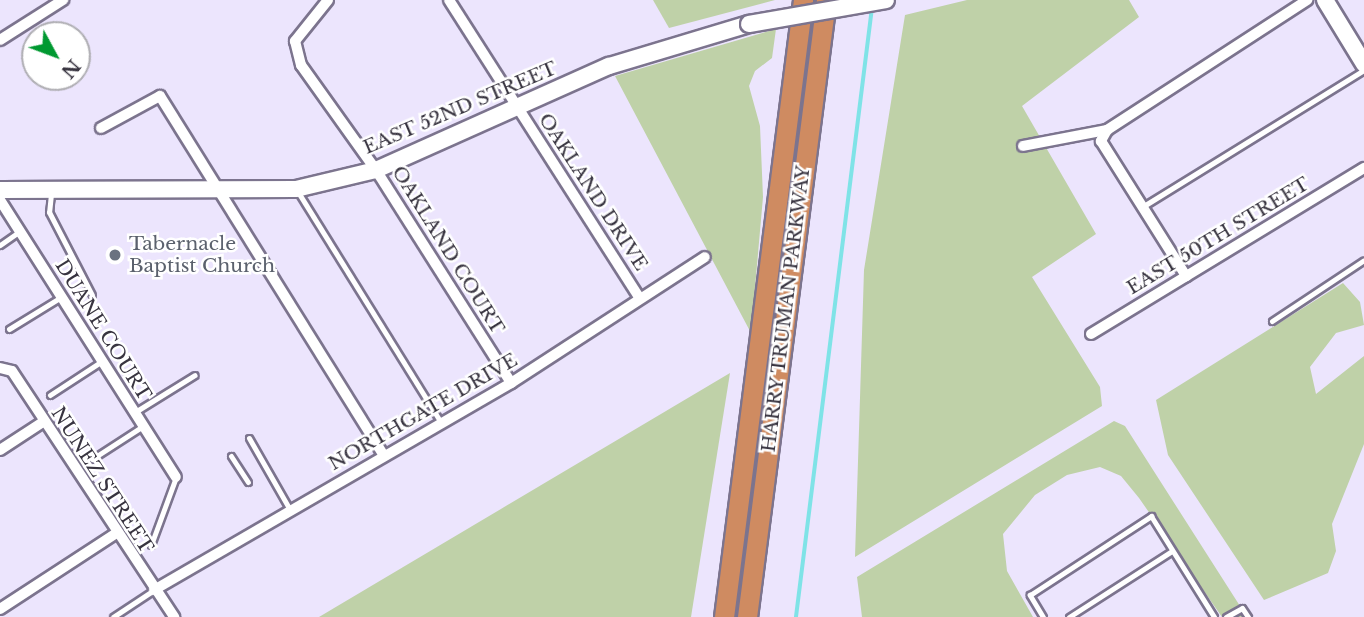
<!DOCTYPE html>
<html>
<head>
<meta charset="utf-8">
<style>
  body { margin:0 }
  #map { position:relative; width:1364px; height:617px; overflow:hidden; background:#ece5fd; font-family:"Libre Baskerville",serif }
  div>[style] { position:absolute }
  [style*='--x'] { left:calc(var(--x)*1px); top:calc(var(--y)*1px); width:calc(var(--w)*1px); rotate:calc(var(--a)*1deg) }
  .green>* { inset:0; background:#bfd1a8 }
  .stream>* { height:3.5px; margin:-1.75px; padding:0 1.75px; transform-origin:1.75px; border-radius:1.75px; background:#7fe3e7 }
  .roads { filter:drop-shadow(2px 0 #7c748e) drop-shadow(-2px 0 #7c748e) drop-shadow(0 2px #7c748e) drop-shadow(0 -2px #7c748e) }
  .lane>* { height:5px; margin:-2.5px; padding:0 2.5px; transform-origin:2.5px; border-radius:2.5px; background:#fff }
  .street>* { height:10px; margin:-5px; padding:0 5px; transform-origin:5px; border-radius:5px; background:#fff }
  .secondary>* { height:16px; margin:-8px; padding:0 8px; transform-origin:8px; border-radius:8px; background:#fff }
  .highway>* { height:19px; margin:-9.5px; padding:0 9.5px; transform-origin:9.5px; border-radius:9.5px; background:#cf8b61 }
  .bridges { filter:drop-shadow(2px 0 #7c748e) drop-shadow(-2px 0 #7c748e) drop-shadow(0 2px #7c748e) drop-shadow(0 -2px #7c748e) }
  .secondary-bridge>* { height:16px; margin:-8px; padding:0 8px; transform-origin:8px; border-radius:8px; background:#fff }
  .dots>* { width:19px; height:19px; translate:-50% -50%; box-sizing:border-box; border:4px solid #fff; border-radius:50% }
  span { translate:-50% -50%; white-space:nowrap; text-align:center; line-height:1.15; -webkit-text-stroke:5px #fff; paint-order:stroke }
  .street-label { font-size:19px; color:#383440 }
  .worship-label { font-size:19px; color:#5b616d }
  .left { translate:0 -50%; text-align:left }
  .north { position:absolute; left:21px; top:21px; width:70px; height:70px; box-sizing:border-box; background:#fff; border:2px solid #afaeb3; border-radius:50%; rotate:131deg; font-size:19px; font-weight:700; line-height:28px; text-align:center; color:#383440 }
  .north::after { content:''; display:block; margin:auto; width:24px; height:32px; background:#009931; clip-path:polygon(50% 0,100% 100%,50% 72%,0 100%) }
</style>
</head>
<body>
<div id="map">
  <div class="green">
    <div style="clip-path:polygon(653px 0,775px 0,669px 28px)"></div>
    <div style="clip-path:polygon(967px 0,1129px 0,1139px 17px,1022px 106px,1096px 234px,1032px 277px,1100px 387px,1102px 406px,855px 557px,864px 270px,905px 15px)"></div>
    <div style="clip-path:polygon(776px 29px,772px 58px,755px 71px,749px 86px,760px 126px,763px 197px,751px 333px,615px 76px)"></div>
    <div style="clip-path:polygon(1343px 283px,1360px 302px,1364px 325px,1336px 333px,1310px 367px,1316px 394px,1364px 356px,1364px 444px,1332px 524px,1336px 551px,1328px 573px,1264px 600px,1168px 455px,1156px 400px)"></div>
    <div style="clip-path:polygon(730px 373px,691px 617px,319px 617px)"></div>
    <div style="clip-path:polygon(1114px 421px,1125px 426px,1247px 617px,1222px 617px,1139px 498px,1121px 476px,1100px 467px,1067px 475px,1035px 495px,1003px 534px,1007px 571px,1033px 617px,862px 617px,857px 577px)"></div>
  </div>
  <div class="stream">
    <div style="--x:796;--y:617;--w:614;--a:-82.89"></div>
  </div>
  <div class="roads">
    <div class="lane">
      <div style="--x:298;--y:192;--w:272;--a:58.2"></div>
      <div style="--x:51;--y:194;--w:18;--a:96"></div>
      <div style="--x:49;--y:212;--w:93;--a:62.6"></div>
      <div style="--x:1142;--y:207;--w:261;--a:-31.7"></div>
      <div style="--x:0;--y:245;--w:24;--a:-35"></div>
      <div style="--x:1272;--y:321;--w:110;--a:-33.5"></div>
      <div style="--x:9;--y:329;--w:61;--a:-31.6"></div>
      <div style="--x:50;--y:395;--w:62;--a:-33.2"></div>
      <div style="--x:135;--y:412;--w:70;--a:-31.7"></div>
      <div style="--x:249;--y:438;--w:81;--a:60.3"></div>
      <div style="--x:231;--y:456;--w:31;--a:57"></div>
      <div style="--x:92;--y:459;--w:61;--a:-32.9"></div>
      <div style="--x:151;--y:545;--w:72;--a:-69.8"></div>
      <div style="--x:113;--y:617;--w:49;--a:-33.4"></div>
      <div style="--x:1043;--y:617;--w:26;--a:-121"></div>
      <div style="--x:1030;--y:595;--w:145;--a:-33.1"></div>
      <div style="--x:1151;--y:516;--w:119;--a:58"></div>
      <div style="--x:1069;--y:617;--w:122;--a:-32.7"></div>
      <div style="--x:1226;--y:617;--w:18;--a:-29"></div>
      <div style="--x:1242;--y:608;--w:11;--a:56"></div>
    </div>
    <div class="street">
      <div style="--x:328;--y:0;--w:53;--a:128.8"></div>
      <div style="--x:295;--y:41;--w:25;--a:76"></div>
      <div style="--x:301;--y:65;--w:129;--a:54.5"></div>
      <div style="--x:376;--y:170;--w:252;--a:57.6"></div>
      <div style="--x:449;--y:0;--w:353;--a:57.4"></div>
      <div style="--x:0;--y:40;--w:75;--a:-32.4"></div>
      <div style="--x:101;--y:128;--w:67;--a:-28.5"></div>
      <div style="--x:160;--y:96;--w:424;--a:58.1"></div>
      <div style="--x:1107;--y:130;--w:13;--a:119"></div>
      <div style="--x:1101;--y:141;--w:160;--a:57.8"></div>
      <div style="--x:1023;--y:146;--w:86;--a:-10.8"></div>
      <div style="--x:1107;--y:130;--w:239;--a:-33"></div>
      <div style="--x:0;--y:200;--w:328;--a:57.6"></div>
      <div style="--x:1091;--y:334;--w:320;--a:-31.3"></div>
      <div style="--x:0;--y:368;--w:12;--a:14"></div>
      <div style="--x:12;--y:371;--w:295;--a:56.6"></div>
      <div style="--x:0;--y:450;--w:51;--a:-33.1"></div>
      <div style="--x:154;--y:590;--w:413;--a:-30.1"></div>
      <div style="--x:511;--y:383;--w:231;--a:-33"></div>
      <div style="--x:0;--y:609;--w:137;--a:-33.1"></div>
    </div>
    <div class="secondary">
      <div style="--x:1325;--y:0;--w:75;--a:58.6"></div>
      <div style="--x:0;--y:190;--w:296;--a:-0.2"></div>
      <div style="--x:296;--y:189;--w:82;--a:-13.4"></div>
      <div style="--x:376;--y:170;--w:255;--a:-24.1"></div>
      <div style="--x:609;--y:66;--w:146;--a:-16.7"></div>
    </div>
    <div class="highway">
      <div style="--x:724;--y:617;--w:622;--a:-82.7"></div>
      <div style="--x:747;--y:617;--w:622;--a:-82.7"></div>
    </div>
  </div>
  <div class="bridges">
    <div class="secondary-bridge">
      <div style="--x:749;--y:24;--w:139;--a:-9.9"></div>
    </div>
  </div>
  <div class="dots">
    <div style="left:115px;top:255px;background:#6b7280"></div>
  </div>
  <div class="street-label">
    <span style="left:460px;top:108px;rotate:-23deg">EAST 52ND STREET</span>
    <span style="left:593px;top:192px;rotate:57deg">OAKLAND DRIVE</span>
    <span style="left:1218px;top:236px;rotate:-31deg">EAST 50TH STREET</span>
    <span style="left:448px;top:250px;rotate:58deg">OAKLAND COURT</span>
    <span style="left:786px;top:309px;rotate:-83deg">HARRY TRUMAN PARKWAY</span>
    <span style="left:103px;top:330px;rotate:58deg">DUANE COURT</span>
    <span style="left:423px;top:412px;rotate:-30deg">NORTHGATE DRIVE</span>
    <span style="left:102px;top:480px;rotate:57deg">NUNEZ STREET</span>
  </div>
  <div class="worship-label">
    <span class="left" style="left:129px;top:255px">Tabernacle<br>Baptist Church</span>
  </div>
  <div class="north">N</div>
</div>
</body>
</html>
